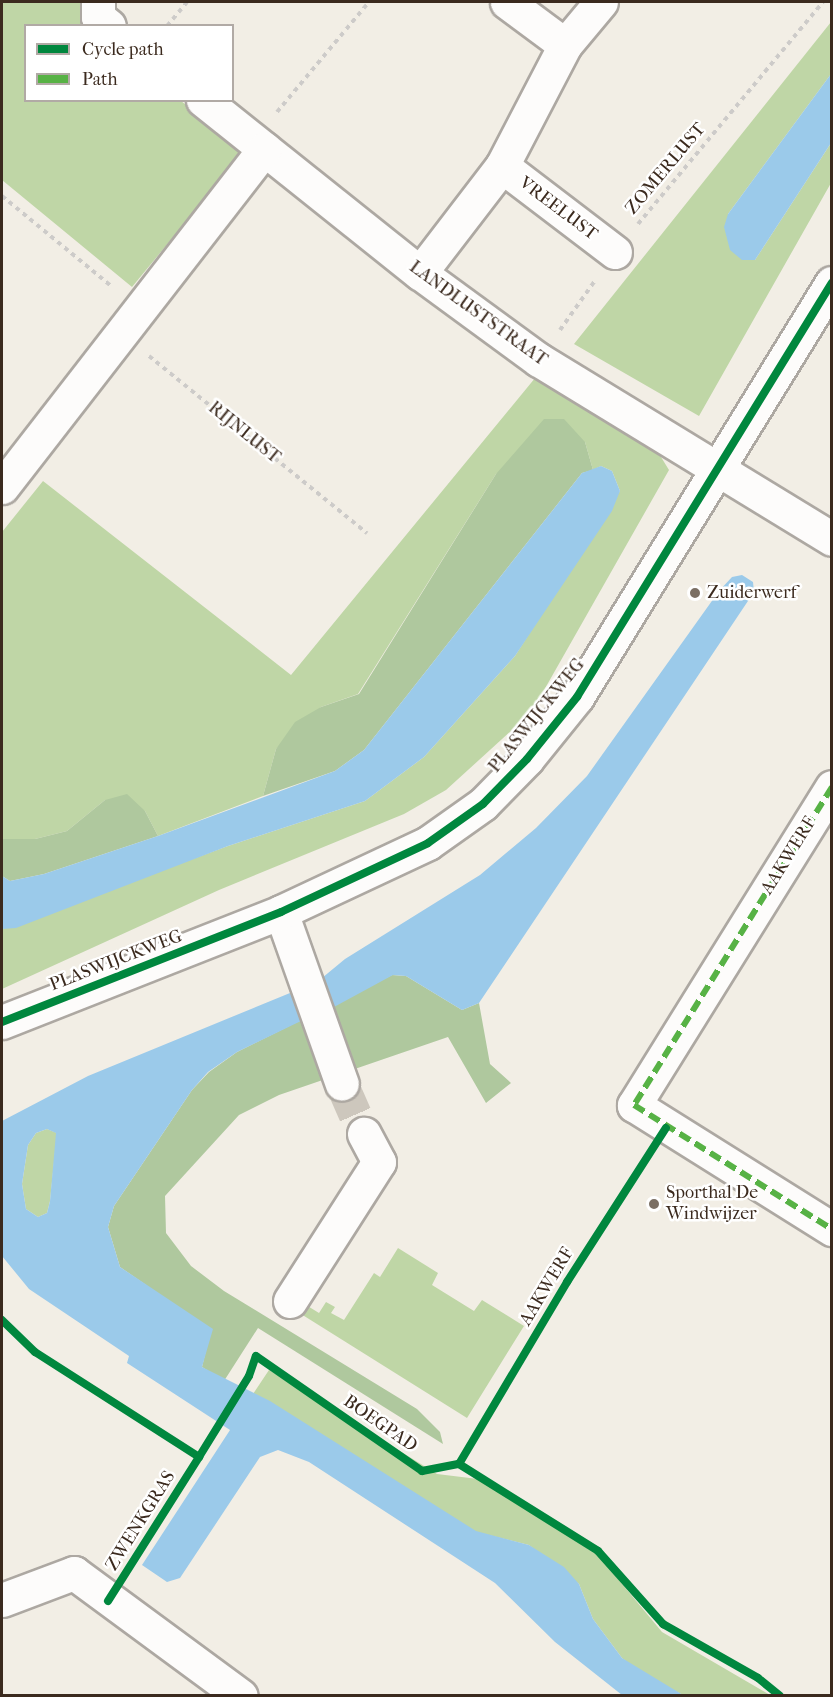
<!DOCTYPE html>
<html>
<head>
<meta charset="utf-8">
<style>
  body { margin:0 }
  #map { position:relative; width:833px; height:1697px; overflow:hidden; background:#f2eee5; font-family:"IM FELL French Canon",serif }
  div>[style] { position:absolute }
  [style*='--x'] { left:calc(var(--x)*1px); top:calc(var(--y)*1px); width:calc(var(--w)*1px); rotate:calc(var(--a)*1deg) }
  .green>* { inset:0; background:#bfd6a6 }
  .forest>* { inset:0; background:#afc89e }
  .water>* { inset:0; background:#9bcaea }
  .minor-tunnel>* { height:33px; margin-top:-16.5px; transform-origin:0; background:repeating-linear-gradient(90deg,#cdc7bd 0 33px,transparent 0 49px) }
  .path>* { height:4px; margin-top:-2px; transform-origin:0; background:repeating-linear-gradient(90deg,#cdcbc9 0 4.5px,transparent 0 9px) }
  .roads { filter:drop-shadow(2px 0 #ada8a2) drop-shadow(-2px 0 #ada8a2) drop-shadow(0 2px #ada8a2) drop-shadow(0 -2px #ada8a2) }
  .minor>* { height:33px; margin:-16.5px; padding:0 16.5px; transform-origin:16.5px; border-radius:16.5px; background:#fdfcfb }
  .tertiary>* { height:33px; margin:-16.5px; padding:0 16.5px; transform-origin:16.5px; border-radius:16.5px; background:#fdfcfb }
  .quiet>* { height:6px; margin-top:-3px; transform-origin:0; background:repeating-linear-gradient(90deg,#57b245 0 12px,transparent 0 18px) }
  .cycleway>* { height:8px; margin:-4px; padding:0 4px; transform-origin:4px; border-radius:4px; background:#00873e }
  .dots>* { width:16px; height:16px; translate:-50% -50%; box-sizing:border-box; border:3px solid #fff; border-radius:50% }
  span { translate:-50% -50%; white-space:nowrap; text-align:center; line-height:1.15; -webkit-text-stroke:5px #fff; paint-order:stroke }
  .street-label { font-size:18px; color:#3b2a1e }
  .poi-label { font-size:18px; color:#3b2a1e }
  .left { translate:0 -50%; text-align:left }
  .frame { position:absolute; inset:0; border:3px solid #3b2a1e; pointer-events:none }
  .legend { position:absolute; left:24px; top:24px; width:210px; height:78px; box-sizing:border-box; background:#fff; border:2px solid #b1aaa5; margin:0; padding:8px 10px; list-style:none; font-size:18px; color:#3b2a1e }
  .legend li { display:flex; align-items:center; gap:12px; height:30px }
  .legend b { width:30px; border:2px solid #b1aaa5 }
</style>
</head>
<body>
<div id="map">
  <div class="green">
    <div style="clip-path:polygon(2px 2px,81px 2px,82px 21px,88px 25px,26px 26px,26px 100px,181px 101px,244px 151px,132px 287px,2px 180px)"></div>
    <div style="clip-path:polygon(831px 22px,831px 74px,728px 214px,755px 260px,831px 143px,831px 183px,699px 416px,574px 344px)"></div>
    <div style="clip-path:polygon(540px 372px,653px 444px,669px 470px,539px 699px,512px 730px,446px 790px,404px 814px,219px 890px,2px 989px,2px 929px,228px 846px,365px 801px,424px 757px,515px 656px,620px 491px,612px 471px,601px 466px,593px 470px,585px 442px,496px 474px,358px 694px,321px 707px,276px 749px,263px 796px,158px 836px,145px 811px,105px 800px,67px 831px,35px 839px,2px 839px,2px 532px,43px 481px,291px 675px)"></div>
    <div style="clip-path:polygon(47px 1129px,57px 1133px,50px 1201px,47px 1213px,38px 1217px,26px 1209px,22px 1184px,28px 1145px,36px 1133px)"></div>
    <div style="clip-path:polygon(398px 1248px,438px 1273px,432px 1285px,474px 1311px,482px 1300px,524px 1326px,467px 1418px,301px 1314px,306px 1305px,319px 1313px,326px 1302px,335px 1307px,331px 1313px,344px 1320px,374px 1273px,380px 1277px)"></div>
    <div style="clip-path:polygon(269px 1370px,437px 1474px,478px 1479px,598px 1555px,662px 1632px,770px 1695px,683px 1695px,641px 1673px,622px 1658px,593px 1619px,579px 1584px,529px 1545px,476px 1532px,253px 1394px)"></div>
  </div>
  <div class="forest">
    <div style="clip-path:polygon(544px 419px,564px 419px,585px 442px,593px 470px,582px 473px,364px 750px,335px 771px,263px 796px,276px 749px,295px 722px,321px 707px,359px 694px,496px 474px)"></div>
    <div style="clip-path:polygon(127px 794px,145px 811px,158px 836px,44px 874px,10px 881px,2px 876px,2px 839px,35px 839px,67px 831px,105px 800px)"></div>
    <div style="clip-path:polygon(392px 975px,406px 976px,462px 1010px,479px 1003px,490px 1064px,511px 1083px,486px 1103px,448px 1037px,279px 1095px,239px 1115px,165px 1196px,166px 1233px,191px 1266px,224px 1291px,417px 1409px,440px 1432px,443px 1444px,258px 1328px,224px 1381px,202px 1367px,206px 1350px,146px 1285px,120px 1267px,108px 1227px,114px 1206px,192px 1090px,209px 1072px,237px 1052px)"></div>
  </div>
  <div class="water">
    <div style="clip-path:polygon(831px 74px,831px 143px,755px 260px,742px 260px,730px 250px,724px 227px,728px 214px)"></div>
    <div style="clip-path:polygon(601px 466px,612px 471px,620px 491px,612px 511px,515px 656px,424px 757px,365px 801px,228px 846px,16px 928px,2px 929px,2px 876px,10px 881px,44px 874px,158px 836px,335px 771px,364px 750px,582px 473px)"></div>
    <div style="clip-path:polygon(742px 575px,753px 582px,754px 592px,479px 1003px,462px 1010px,406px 976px,393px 975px,334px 1007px,322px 978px,345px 959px,480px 875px,536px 828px,587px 776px,719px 591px,732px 577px)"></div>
    <div style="clip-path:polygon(evenodd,290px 993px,303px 1020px,237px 1052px,208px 1072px,192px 1090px,114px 1206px,108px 1227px,120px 1267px,213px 1329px,202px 1367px,270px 1401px,476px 1531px,529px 1545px,564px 1567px,579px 1584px,593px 1619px,622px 1658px,683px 1695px,622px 1695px,555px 1642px,495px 1583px,309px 1462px,278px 1450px,260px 1457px,180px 1578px,167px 1582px,142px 1565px,230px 1430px,127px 1363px,129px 1356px,29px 1289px,2px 1256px,2px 1121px,88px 1076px,290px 993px,47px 1129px,56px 1133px,50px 1201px,47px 1213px,38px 1217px,26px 1209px,22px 1184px,28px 1145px,36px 1133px,47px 1129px)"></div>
  </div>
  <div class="minor-tunnel">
    <div style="--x:342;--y:1084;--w:55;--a:66.3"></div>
  </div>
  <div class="path">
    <div style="--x:167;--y:26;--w:31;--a:-50"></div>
    <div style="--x:277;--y:112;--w:143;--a:-50.1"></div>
    <div style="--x:2;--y:196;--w:141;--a:39.5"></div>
    <div style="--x:638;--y:224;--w:289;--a:-50.2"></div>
    <div style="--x:560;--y:330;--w:59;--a:-54.7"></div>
    <div style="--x:149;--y:356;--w:281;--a:39.1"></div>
  </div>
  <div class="roads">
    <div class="minor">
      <div style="--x:98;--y:2;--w:15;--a:90"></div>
      <div style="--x:98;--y:17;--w:14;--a:39"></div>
      <div style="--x:507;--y:2;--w:72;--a:36.6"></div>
      <div style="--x:203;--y:100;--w:278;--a:38.6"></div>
      <div style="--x:420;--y:273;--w:147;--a:36.2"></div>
      <div style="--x:539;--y:360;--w:343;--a:31.4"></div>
      <div style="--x:502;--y:166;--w:142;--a:37.3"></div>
      <div style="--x:420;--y:273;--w:135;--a:-52.5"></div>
      <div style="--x:502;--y:166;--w:136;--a:-62.5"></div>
      <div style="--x:565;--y:45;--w:56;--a:-50.1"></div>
      <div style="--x:2;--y:487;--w:428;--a:-52.2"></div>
      <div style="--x:832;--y:787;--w:375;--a:121.9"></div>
      <div style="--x:634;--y:1105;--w:234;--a:32.1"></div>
      <div style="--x:281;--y:912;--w:182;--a:70.5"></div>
      <div style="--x:290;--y:1301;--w:165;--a:-57.4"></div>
      <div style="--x:379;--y:1162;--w:32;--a:-118"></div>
      <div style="--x:2;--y:1600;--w:77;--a:-20.6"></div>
      <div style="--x:74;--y:1573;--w:207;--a:36.4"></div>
    </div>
    <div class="tertiary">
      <div style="--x:2;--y:1022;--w:300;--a:-21.5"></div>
      <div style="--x:281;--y:912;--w:162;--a:-25.1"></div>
      <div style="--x:428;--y:843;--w:67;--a:-35.3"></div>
      <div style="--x:483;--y:804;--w:63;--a:-45.6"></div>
      <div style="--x:527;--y:759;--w:80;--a:-51.1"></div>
      <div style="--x:577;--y:697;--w:486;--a:-58.4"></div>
    </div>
  </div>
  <div class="quiet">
    <div style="--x:832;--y:787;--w:375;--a:121.9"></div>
    <div style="--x:634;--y:1105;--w:234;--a:32.1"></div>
  </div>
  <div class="cycleway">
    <div style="--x:2;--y:1022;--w:300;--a:-21.5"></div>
    <div style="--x:281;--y:912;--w:162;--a:-25.1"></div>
    <div style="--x:428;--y:843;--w:67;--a:-35.3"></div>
    <div style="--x:483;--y:804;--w:63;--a:-45.6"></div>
    <div style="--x:527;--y:759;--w:80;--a:-51.1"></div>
    <div style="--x:577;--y:697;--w:486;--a:-58.4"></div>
    <div style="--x:2;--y:1320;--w:46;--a:44.1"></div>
    <div style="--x:35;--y:1352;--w:195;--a:32.6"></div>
    <div style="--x:199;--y:1457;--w:95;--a:-58.3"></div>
    <div style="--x:249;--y:1376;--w:21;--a:-71"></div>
    <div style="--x:256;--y:1356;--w:202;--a:34.7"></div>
    <div style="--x:422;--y:1471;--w:38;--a:-11"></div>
    <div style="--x:459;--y:1464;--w:164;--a:32"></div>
    <div style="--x:598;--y:1551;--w:98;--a:48.3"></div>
    <div style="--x:663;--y:1624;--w:109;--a:29.6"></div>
    <div style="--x:758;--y:1678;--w:28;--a:39"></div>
    <div style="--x:459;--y:1464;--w:212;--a:-59.3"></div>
    <div style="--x:567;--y:1282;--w:183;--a:-57.3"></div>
    <div style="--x:108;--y:1601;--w:170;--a:-57.7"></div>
  </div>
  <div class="dots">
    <div style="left:695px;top:593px;background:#7b6f64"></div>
    <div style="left:654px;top:1204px;background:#7b6f64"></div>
  </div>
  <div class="street-label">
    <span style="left:666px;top:169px;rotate:-50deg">ZOMERLUST</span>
    <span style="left:558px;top:209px;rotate:37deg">VREELUST</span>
    <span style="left:478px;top:314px;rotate:36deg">LANDLUSTSTRAAT</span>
    <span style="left:244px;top:433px;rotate:39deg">RIJNLUST</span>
    <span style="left:537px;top:716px;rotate:-51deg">PLASWIJCKWEG</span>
    <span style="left:789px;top:856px;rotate:-58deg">AAKWERF</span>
    <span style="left:116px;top:961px;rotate:-21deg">PLASWIJCKWEG</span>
    <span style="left:547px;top:1287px;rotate:-59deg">AAKWERF</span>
    <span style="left:380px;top:1424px;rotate:35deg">BOEGPAD</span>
    <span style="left:141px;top:1521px;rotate:-58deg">ZWENKGRAS</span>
  </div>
  <div class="poi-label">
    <span class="left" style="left:707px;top:593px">Zuiderwerf</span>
    <span class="left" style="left:666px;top:1204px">Sporthal De<br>Windwijzer</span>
  </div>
  <div class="frame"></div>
  <ul class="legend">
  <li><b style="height:8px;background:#00873e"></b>Cycle path</li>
  <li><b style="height:8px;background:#57b245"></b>Path</li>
  </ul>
</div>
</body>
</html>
